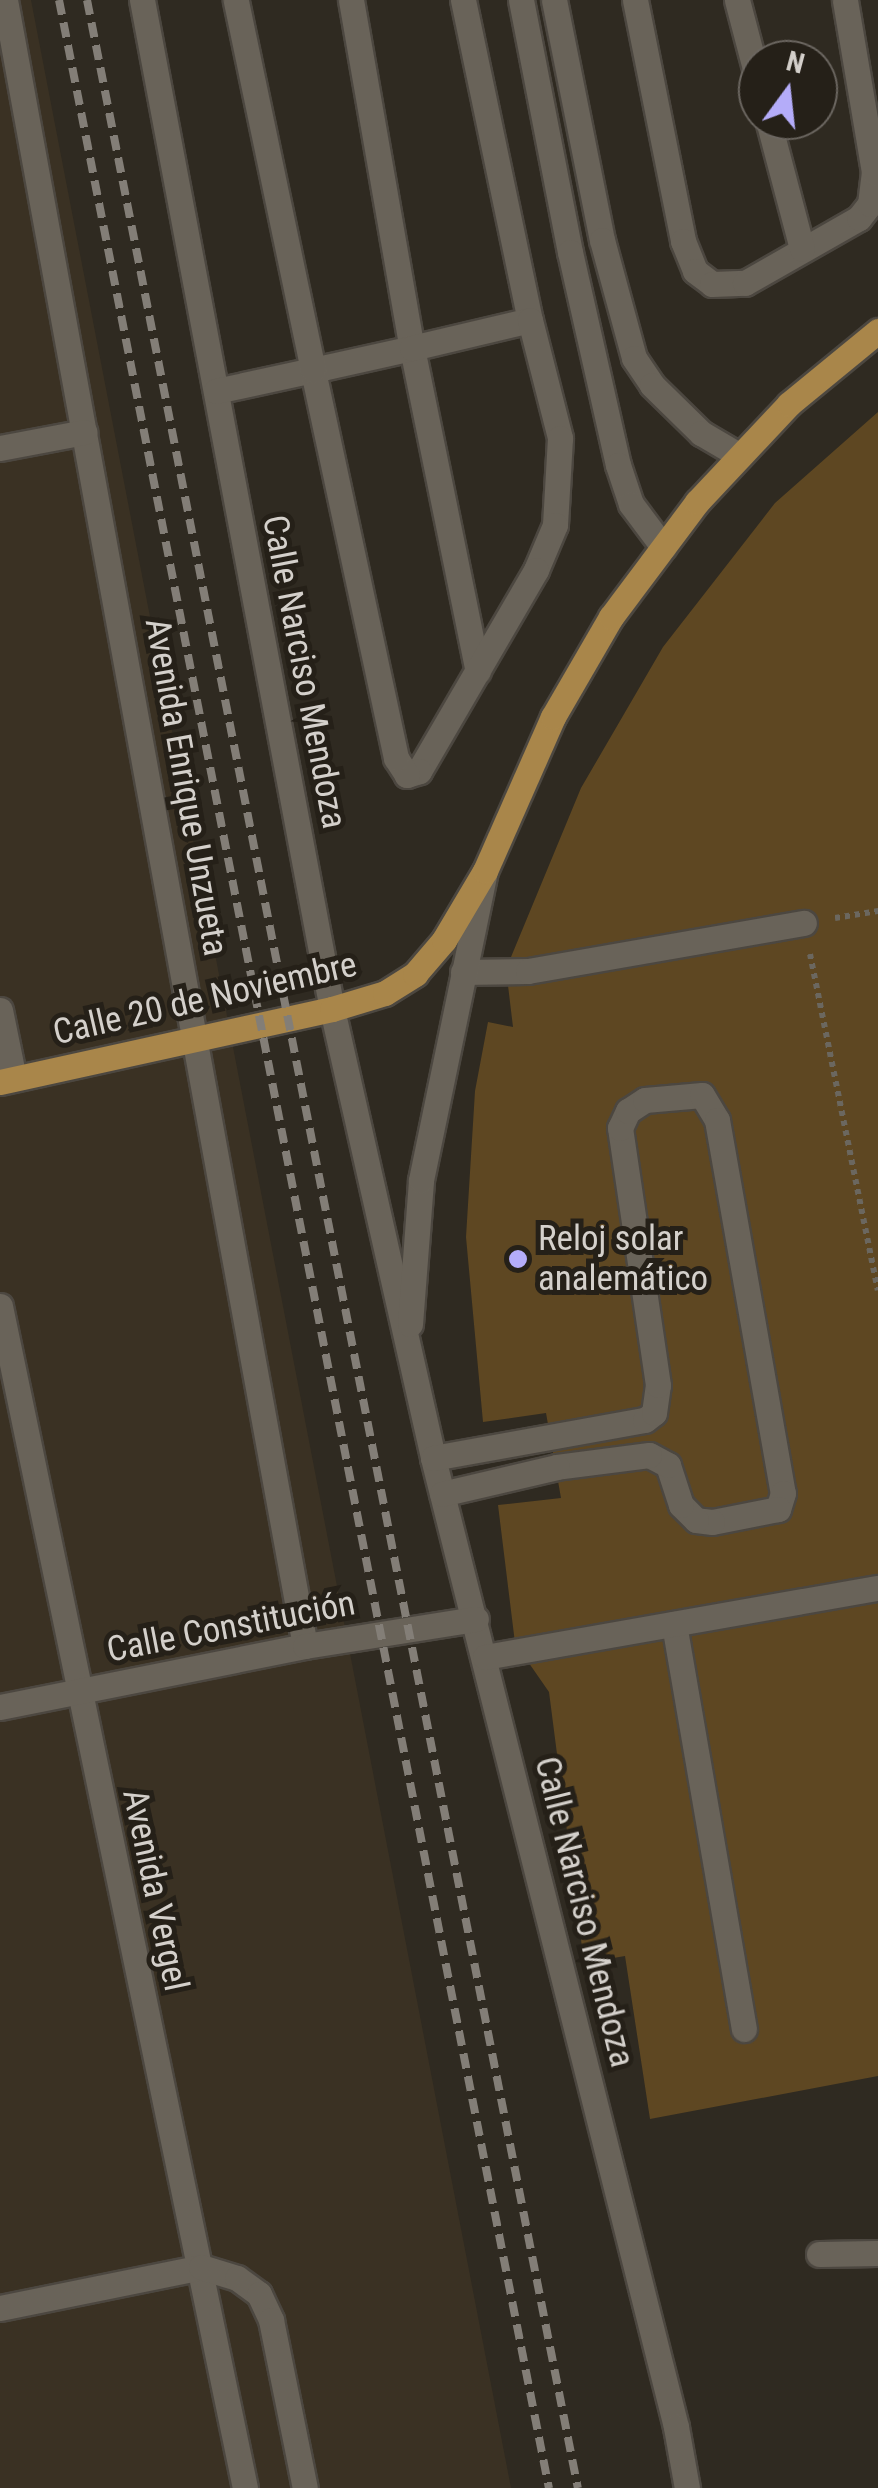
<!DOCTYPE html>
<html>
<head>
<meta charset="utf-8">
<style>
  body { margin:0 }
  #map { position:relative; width:878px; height:2488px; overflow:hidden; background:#2f2a21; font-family:"Roboto Condensed",sans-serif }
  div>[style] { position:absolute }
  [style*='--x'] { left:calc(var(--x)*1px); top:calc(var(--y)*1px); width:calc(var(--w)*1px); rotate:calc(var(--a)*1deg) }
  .built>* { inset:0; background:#3a3123 }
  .green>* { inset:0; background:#5e4722 }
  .path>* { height:6px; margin-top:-3px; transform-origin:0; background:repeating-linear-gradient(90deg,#6b675f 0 5px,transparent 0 10px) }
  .roads { filter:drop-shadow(2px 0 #4c4740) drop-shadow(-2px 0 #4c4740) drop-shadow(0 2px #4c4740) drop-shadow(0 -2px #4c4740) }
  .minor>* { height:25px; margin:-12.5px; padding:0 12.5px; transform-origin:12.5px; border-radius:12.5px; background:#696359 }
  .major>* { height:25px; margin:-12.5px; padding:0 12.5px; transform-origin:12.5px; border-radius:12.5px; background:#a9864a }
  .rail>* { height:8px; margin-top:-4px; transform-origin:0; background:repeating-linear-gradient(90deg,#837e77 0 15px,transparent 0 23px) }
  .dots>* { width:28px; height:28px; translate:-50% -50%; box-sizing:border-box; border:5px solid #252018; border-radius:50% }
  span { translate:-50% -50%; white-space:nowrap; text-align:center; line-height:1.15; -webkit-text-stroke:10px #252018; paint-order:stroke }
  .street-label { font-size:35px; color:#d4d0cb }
  .poi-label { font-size:35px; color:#d4d0cb }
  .left { translate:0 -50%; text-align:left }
  .north { position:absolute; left:738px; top:40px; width:100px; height:100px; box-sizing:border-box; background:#252018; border:2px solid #6b6660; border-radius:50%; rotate:15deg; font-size:28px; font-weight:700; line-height:40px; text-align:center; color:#d4d0cb }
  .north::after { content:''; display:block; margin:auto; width:35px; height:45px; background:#b4acf9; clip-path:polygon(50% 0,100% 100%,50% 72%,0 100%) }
</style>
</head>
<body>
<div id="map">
  <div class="built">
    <div style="clip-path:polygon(0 0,31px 0,511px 2488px,0 2488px)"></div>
  </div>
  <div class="green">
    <div style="clip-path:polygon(878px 412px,878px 2076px,650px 2119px,625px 1956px,584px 1963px,549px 1692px,515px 1643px,498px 1505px,561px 1498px,546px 1413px,483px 1422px,466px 1237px,475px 1091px,488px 1022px,513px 1027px,506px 969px,581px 788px,663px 647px,775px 503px)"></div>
  </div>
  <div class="path">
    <div style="--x:835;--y:918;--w:44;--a:-9.2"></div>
    <div style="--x:810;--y:954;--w:343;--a:78.6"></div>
  </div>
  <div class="roads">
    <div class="minor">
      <div style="--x:5;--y:0;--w:1673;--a:79.67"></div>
      <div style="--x:142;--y:0;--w:1027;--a:79.34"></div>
      <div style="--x:332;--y:1009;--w:460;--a:77.3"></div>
      <div style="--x:433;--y:1458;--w:999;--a:75.92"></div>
      <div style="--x:676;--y:2427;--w:62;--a:79.8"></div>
      <div style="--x:351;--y:0;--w:353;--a:80.1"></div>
      <div style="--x:412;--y:348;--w:330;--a:78.5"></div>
      <div style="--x:463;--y:0;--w:327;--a:78.2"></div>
      <div style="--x:521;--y:0;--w:257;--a:79"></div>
      <div style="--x:570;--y:252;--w:218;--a:77.3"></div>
      <div style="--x:618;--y:465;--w:41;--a:71.6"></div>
      <div style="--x:631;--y:504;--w:54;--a:53.3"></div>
      <div style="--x:554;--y:0;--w:245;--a:78.7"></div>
      <div style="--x:602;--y:240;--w:122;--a:74.8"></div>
      <div style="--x:634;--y:358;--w:32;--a:56"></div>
      <div style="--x:652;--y:385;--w:69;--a:44.4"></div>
      <div style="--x:701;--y:433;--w:45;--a:30.5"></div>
      <div style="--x:635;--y:0;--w:246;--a:78.7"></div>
      <div style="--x:683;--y:241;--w:32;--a:68"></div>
      <div style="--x:695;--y:271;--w:21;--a:37"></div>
      <div style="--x:712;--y:284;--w:33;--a:-2"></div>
      <div style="--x:745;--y:283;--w:131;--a:-29.7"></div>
      <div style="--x:859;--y:218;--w:18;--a:-52"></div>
      <div style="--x:870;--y:204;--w:32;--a:-83"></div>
      <div style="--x:874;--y:172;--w:174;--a:-99.6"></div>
      <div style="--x:737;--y:0;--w:83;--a:75.3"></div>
      <div style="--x:768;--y:120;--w:133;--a:75.2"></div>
      <div style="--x:216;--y:391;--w:99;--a:-12.2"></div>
      <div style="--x:313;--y:370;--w:101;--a:-12.5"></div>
      <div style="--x:412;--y:348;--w:121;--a:-13.3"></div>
      <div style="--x:530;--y:320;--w:122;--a:75.7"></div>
      <div style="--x:560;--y:438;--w:87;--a:93.3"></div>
      <div style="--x:555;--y:525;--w:49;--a:112.9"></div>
      <div style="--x:536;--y:570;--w:233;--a:120.2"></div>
      <div style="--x:419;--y:771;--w:13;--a:162"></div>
      <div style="--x:407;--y:775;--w:20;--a:-123"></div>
      <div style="--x:396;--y:758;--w:397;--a:-102.1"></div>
      <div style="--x:313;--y:370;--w:378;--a:-101.8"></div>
      <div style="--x:0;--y:448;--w:86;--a:-10.7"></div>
      <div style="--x:463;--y:972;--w:65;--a:-0.9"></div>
      <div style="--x:528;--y:971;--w:280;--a:-9.9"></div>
      <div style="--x:0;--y:1010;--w:70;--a:78.5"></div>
      <div style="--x:0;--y:1306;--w:1207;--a:78.29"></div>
      <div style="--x:410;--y:1324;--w:144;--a:-85.6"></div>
      <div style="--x:421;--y:1180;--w:310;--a:-78.3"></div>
      <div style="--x:433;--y:1458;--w:215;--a:-10.2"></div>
      <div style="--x:645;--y:1420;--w:11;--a:-38"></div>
      <div style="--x:654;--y:1413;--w:28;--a:-82"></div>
      <div style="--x:658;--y:1385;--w:260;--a:-98.4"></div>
      <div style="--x:620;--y:1128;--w:19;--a:-65"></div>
      <div style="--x:628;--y:1111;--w:20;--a:-33"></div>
      <div style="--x:645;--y:1100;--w:57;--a:-5"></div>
      <div style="--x:702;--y:1095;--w:29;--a:59"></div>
      <div style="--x:717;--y:1120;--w:379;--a:80"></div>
      <div style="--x:783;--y:1493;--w:17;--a:107"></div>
      <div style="--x:778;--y:1509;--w:67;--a:168.9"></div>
      <div style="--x:712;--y:1522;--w:16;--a:-173"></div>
      <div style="--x:696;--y:1520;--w:21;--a:-135"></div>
      <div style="--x:681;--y:1505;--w:42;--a:-108"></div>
      <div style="--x:668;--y:1465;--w:21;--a:-152"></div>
      <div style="--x:649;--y:1455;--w:93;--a:172.6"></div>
      <div style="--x:557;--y:1467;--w:118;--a:166.8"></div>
      <div style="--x:674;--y:1624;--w:411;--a:80.2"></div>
      <div style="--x:485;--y:1657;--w:399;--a:-10"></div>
      <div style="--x:0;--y:1707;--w:311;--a:-11.3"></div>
      <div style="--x:305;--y:1646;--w:173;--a:-9"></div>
      <div style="--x:819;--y:2254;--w:59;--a:-1"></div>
      <div style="--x:0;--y:2308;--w:205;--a:-11.5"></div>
      <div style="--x:201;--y:2267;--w:38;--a:17"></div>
      <div style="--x:237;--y:2278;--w:27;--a:36"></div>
      <div style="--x:259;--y:2294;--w:29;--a:65"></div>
      <div style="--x:271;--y:2320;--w:171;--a:78.6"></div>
    </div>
    <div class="major">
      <div style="--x:0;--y:1082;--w:340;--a:-12.4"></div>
      <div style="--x:332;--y:1009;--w:55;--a:-16.8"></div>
      <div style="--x:385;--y:993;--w:36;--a:-32"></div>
      <div style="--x:415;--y:974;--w:45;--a:-49.5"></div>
      <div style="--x:444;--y:940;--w:80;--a:-59.3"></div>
      <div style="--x:485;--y:871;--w:168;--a:-66.2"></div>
      <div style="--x:553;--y:717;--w:116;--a:-59.9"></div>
      <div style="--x:611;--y:617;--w:144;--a:-53.2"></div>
      <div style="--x:697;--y:502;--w:134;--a:-46.8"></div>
      <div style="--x:789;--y:404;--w:115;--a:-39.4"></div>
    </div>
  </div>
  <div class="rail">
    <div style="--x:59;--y:0;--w:2536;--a:78.86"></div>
    <div style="--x:87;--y:0;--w:2536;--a:78.84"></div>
  </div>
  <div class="dots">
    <div style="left:518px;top:1259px;background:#b4acf9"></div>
  </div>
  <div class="street-label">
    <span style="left:304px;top:672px;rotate:79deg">Calle Narciso Mendoza</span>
    <span style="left:186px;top:787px;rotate:80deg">Avenida Enrique Unzueta</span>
    <span style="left:205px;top:999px;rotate:-13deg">Calle 20 de Noviembre</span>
    <span style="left:231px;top:1627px;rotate:-11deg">Calle Constitución</span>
    <span style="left:155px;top:1890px;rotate:78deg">Avenida Vergel</span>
    <span style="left:584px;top:1912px;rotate:76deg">Calle Narciso Mendoza</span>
  </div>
  <div class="poi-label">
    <span class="left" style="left:538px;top:1259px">Reloj solar<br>analemático</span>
  </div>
  <div class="north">N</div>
</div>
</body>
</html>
